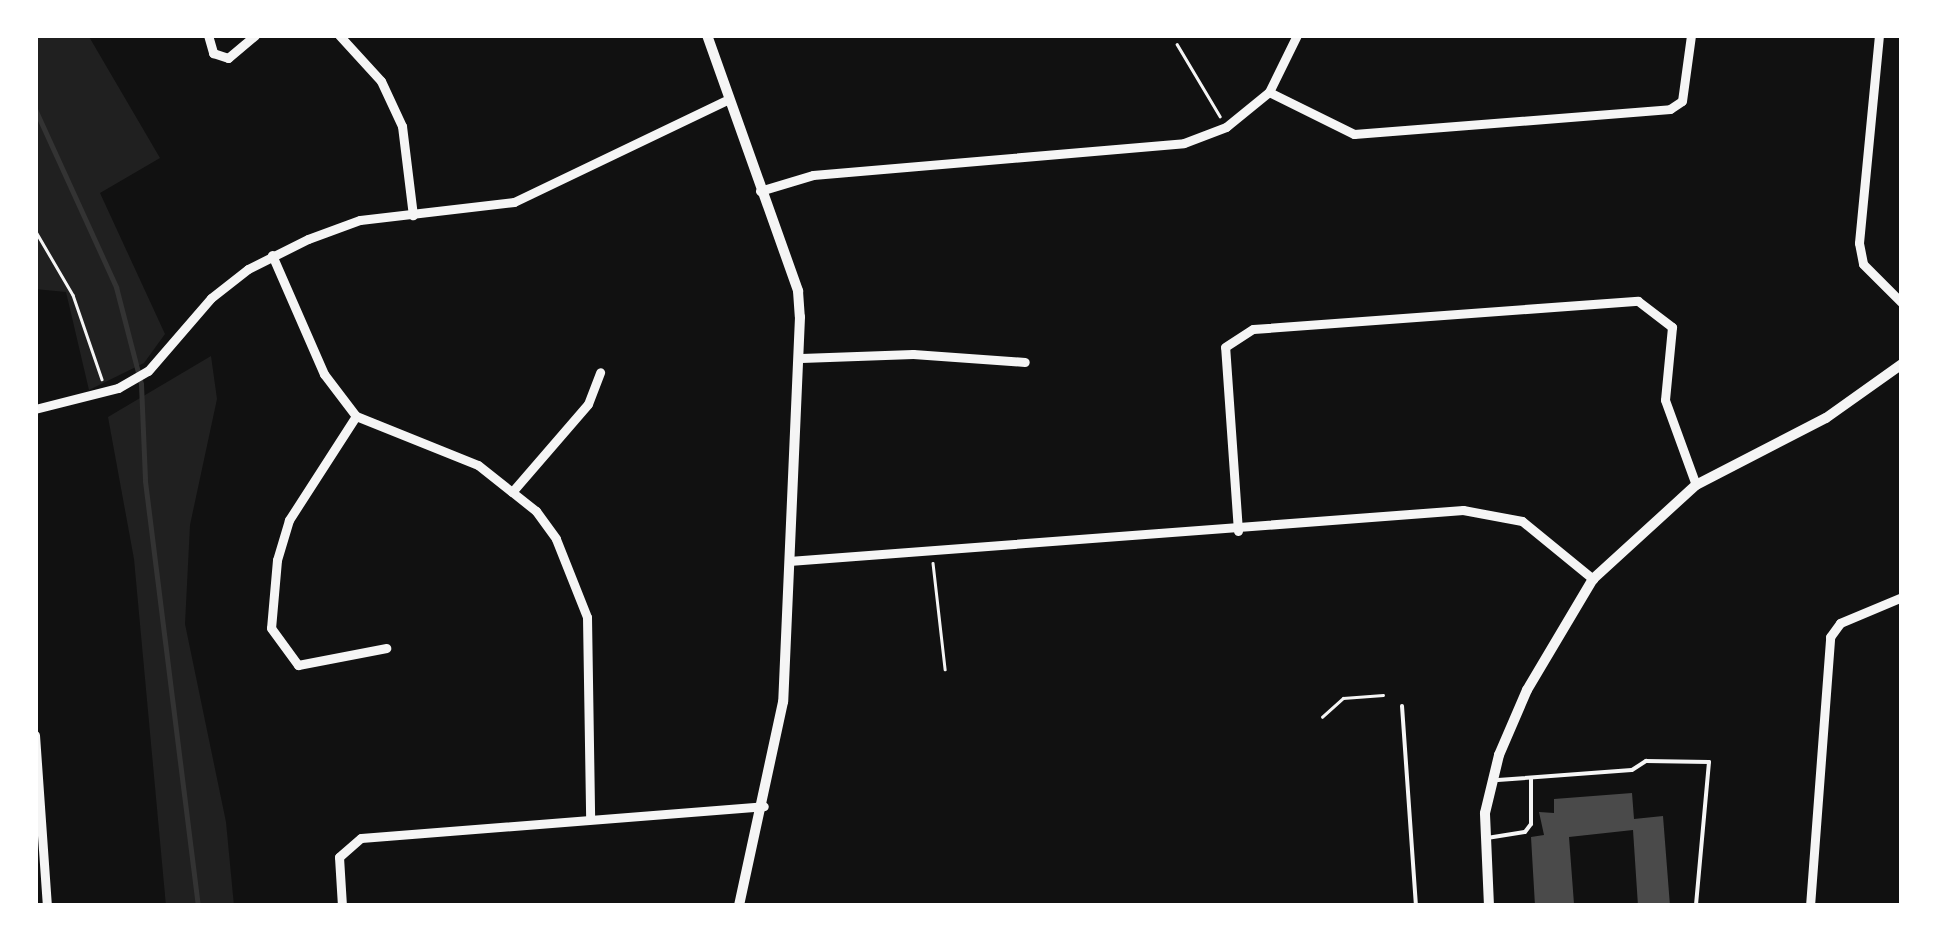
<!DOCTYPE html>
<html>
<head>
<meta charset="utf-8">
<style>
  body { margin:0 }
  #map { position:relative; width:1937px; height:941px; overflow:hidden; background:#111; font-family:"PT Sans Narrow",sans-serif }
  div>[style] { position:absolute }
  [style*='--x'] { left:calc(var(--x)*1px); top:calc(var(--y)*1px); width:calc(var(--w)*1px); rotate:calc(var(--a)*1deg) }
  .green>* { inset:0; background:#202020 }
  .stream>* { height:5px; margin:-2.5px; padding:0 2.5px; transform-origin:2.5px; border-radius:2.5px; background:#333 }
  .building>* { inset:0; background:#4a4a4a }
  .path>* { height:2.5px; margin:-1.25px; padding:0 1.25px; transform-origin:1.25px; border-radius:1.25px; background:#f5f5f5 }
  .service>* { height:4px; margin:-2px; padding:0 2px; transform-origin:2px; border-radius:2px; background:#f5f5f5 }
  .minor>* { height:9px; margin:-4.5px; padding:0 4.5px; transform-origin:4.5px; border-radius:4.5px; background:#f5f5f5 }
  .tertiary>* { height:10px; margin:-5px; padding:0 5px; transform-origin:5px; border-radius:5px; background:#f5f5f5 }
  span { translate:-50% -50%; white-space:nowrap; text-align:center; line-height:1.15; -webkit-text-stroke:10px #fff; paint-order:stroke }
  .frame { position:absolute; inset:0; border:38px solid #fff; pointer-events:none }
</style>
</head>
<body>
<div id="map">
  <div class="green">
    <div style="clip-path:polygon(35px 35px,88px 35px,160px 158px,100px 193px,165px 334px,144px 363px,89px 390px,66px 292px,35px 289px)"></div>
    <div style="clip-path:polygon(211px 356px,217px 399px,190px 525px,185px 624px,226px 822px,234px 906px,166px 906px,134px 559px,108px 417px)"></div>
  </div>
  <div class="stream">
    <div style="--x:35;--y:109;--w:196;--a:65.5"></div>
    <div style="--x:116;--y:287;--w:100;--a:75.5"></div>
    <div style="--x:141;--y:384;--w:97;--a:87.6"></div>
    <div style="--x:145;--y:481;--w:428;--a:82.9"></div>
  </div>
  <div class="building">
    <div style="clip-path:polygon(1632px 793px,1634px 819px,1663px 816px,1670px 906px,1638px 906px,1633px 830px,1569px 837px,1574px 904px,1535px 906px,1531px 837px,1544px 835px,1539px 812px,1554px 813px,1554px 799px)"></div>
  </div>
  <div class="path">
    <div style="--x:1177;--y:44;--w:84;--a:59.2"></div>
    <div style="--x:35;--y:230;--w:75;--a:59.7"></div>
    <div style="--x:73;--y:295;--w:89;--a:71"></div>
    <div style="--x:933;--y:563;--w:107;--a:83.5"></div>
    <div style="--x:1322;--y:717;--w:28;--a:-42"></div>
    <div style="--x:1343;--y:698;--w:40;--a:-4.3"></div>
  </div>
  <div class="service">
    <div style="--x:1402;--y:706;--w:200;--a:86"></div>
    <div style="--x:1498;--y:780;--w:134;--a:-4.3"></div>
    <div style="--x:1632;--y:770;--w:17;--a:-33"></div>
    <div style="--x:1646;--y:761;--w:63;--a:0.9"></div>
    <div style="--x:1709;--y:762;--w:145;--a:95.2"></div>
    <div style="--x:1487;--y:838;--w:38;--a:-9"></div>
    <div style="--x:1525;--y:832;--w:10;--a:-53"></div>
    <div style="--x:1531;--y:824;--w:46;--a:-90"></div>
  </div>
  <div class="minor">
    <div style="--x:208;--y:35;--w:19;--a:74"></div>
    <div style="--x:213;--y:53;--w:16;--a:18"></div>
    <div style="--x:228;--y:58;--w:35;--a:-40"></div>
    <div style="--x:339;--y:35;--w:62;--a:47.6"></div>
    <div style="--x:381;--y:81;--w:50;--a:65"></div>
    <div style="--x:402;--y:126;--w:90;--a:83"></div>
    <div style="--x:1879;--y:35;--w:209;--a:95.5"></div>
    <div style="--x:1859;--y:243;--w:21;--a:79"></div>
    <div style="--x:1863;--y:264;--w:55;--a:45"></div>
    <div style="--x:1269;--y:92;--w:95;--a:26.3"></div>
    <div style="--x:1354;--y:134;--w:317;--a:-4.5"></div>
    <div style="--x:1670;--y:109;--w:14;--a:-34"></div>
    <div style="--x:1682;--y:101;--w:67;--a:-82.2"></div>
    <div style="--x:760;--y:191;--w:55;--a:-16.8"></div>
    <div style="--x:813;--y:175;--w:372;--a:-4.9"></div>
    <div style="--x:1184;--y:143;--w:45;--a:-20.9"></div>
    <div style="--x:1226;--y:127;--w:55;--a:-39.1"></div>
    <div style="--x:1269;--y:92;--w:64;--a:-63.8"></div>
    <div style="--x:272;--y:255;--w:130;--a:66.4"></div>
    <div style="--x:324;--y:374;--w:53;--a:52.7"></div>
    <div style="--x:356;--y:416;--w:131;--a:21.9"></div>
    <div style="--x:478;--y:465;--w:74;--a:38.4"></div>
    <div style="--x:536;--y:511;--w:34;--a:54"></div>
    <div style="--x:556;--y:539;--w:84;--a:68.3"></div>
    <div style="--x:587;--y:617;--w:202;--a:89.1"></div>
    <div style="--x:801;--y:358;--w:112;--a:-2"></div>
    <div style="--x:913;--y:354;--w:112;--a:4.1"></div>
    <div style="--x:35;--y:409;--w:86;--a:-14.2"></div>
    <div style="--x:118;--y:388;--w:34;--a:-30"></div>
    <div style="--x:148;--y:371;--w:96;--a:-49.2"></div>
    <div style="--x:211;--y:298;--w:47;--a:-38.1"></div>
    <div style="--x:248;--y:269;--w:67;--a:-26.6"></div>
    <div style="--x:308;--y:239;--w:55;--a:-20.1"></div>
    <div style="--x:360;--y:220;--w:155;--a:-6.7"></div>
    <div style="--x:514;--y:202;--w:234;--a:-25.6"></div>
    <div style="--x:356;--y:416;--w:124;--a:122.8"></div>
    <div style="--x:289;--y:520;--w:42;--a:106.7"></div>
    <div style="--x:277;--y:560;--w:68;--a:95"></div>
    <div style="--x:271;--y:628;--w:46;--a:53.9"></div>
    <div style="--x:298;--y:665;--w:90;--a:-10.9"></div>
    <div style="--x:512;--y:492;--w:116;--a:-49.2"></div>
    <div style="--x:588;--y:404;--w:34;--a:-69"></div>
    <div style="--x:1238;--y:531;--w:184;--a:-94"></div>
    <div style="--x:1225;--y:347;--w:33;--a:-33"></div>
    <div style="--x:1253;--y:329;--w:386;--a:-4.2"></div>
    <div style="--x:1638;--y:301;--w:43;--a:37.4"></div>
    <div style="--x:1672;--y:327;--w:73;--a:95.5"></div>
    <div style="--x:1665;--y:400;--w:90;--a:70"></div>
    <div style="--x:789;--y:561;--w:676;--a:-4.33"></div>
    <div style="--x:1463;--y:510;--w:60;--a:10.6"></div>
    <div style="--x:1522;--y:521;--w:92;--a:39.2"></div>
    <div style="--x:35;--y:735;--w:171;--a:86"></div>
    <div style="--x:342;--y:906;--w:49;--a:-93.5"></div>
    <div style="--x:339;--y:857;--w:29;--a:-41"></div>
    <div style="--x:361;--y:838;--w:404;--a:-4.5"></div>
    <div style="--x:1810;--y:906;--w:270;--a:-85.7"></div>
    <div style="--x:1830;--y:637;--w:17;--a:-54"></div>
    <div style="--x:1840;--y:623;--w:67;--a:-22.8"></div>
  </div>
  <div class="tertiary">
    <div style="--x:707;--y:35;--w:272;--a:70.4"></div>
    <div style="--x:798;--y:291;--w:26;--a:86"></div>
    <div style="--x:800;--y:317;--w:385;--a:92.5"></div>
    <div style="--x:783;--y:702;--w:209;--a:102.2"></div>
    <div style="--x:1489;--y:906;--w:93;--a:-92.5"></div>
    <div style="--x:1485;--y:813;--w:60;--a:-76.4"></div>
    <div style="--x:1499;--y:755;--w:71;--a:-66.7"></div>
    <div style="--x:1527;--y:690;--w:129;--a:-59.3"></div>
    <div style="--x:1593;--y:579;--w:139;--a:-42.4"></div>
    <div style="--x:1696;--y:485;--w:146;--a:-27.3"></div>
    <div style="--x:1826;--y:418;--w:93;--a:-35.4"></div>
  </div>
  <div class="frame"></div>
</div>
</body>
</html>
